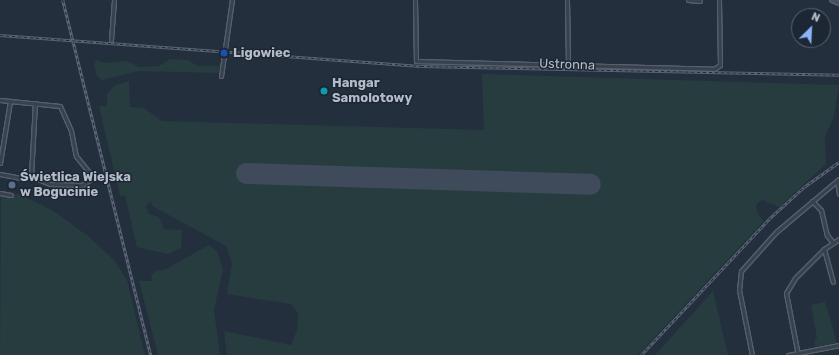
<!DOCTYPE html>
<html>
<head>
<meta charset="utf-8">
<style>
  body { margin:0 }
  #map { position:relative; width:839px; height:355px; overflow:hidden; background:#242f3e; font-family:Rubik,sans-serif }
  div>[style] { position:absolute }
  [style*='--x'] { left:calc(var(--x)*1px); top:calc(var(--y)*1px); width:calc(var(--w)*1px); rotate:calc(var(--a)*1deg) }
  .green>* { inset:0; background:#263c3f }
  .runway>* { height:21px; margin:-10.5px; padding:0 10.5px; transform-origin:10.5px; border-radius:10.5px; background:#3f4a5a }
  .roads { filter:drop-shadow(1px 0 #565f6c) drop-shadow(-1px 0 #565f6c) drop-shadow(0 1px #565f6c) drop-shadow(0 -1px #565f6c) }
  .minor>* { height:3px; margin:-1.5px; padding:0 1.5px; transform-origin:1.5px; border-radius:1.5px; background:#38414e }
  .secondary>* { height:4px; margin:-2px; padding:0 2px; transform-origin:2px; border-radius:2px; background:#465061 }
  .rail>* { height:2.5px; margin-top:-1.25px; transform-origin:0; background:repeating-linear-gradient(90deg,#1d2633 0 3px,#5a6575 0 6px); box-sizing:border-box; border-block:1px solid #5a6575 }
  .dots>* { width:11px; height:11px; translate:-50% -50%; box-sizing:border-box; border:2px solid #1d2633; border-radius:50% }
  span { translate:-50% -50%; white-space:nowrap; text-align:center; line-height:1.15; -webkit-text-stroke:3px #1d2633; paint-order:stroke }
  .poi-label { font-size:13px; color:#b4bcc9; font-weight:700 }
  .left { translate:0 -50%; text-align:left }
  .street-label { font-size:13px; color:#b4bcc9 }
  .north { position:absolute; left:791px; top:8px; width:40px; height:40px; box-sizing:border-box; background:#1d2633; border:1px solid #59626f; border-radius:50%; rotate:24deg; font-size:11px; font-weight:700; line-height:16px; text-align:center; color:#b4bcc9 }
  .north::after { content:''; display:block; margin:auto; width:14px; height:18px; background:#8ab4f8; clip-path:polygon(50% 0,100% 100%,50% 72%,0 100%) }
</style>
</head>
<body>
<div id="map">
  <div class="green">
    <div style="clip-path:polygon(170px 59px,188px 60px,198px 66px,220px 66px,218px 73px,138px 71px,102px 80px,97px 76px,94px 66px,96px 60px,105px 63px,127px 61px,139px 67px,159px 66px)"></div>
    <div style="clip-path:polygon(482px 74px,839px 85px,834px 116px,825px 137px,826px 164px,779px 207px,763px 200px,758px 202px,756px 207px,759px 216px,764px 221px,638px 355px,227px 355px,224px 331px,291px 345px,297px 330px,298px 313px,291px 304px,227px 294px,232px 263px,226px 246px,152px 206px,151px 201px,146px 207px,149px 214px,159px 217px,164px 229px,182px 230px,181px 248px,168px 254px,137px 247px,125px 195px,120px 196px,99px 106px,107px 106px,107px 94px,114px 86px,129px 81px,130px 107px,144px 108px,162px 121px,484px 130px)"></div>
    <div style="clip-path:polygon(1px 194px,19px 194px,52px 210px,88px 236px,114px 260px,127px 280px,145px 355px,0 355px)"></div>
    <div style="clip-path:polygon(209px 245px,217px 251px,223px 269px,214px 310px,220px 355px,158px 355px,139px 281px,152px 281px,151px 275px,156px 271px,166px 269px)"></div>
    <div style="clip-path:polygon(713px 291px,728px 355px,655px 355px)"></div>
    <div style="clip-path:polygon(825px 302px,837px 343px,815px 347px,815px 339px,817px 338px,811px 305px)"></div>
  </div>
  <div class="runway">
    <div style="--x:246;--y:173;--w:344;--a:1.8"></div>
  </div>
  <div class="roads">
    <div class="minor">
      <div style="--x:415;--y:0;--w:61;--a:89.1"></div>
      <div style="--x:416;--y:61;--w:298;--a:1.5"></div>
      <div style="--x:714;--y:69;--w:7;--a:-34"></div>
      <div style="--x:720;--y:65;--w:65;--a:-90.9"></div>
      <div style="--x:567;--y:0;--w:65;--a:89.1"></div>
      <div style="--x:688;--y:0;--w:12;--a:5"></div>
      <div style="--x:111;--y:40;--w:40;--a:-85.7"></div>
      <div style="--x:221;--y:76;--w:77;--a:-81.8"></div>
      <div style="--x:0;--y:100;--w:60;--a:5.7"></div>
      <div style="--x:60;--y:106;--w:27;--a:66"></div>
      <div style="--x:71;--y:131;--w:25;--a:79"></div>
      <div style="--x:76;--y:156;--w:21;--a:51"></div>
      <div style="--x:89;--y:172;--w:7;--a:74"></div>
      <div style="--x:91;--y:179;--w:11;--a:146"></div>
      <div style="--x:82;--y:185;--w:32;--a:-178"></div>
      <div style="--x:50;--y:184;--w:21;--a:-157"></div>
      <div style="--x:0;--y:163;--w:63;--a:-80.8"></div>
      <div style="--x:0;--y:174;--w:20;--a:11"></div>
      <div style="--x:20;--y:178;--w:11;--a:-10"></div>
      <div style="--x:31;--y:176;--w:73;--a:-86.9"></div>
      <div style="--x:837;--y:181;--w:13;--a:81"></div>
      <div style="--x:0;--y:193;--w:11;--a:10"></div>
      <div style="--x:812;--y:201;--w:13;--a:45"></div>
      <div style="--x:821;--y:210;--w:26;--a:77"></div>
      <div style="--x:827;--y:235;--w:10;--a:53"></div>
      <div style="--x:824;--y:249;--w:34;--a:75"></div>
      <div style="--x:752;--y:355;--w:66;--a:-101.3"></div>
      <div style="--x:739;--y:290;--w:19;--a:-84"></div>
      <div style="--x:741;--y:271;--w:52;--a:-48.1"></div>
      <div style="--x:776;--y:232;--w:82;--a:-40.1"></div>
      <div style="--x:788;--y:355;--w:52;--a:-11.1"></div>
      <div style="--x:798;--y:355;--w:63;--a:-101"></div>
      <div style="--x:786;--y:293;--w:17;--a:-59"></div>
      <div style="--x:795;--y:278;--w:41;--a:-45"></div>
      <div style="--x:824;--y:249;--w:18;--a:-34"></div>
    </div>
    <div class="secondary">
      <div style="--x:832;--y:0;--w:8;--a:23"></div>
    </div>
  </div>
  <div class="rail">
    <div style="--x:63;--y:0;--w:366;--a:76.1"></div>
    <div style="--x:0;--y:35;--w:422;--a:4.2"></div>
    <div style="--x:421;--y:66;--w:418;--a:1.2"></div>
    <div style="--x:641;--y:355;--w:187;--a:-46.7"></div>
    <div style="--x:769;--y:219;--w:47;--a:-42.4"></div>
    <div style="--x:804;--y:187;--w:43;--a:-35.5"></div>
  </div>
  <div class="dots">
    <div style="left:224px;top:53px;background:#1a4fb4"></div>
    <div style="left:324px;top:91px;background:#0f9aa8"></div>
    <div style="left:12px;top:185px;background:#5c6f8a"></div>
  </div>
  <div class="poi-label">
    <span class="left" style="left:233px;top:53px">Ligowiec</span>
    <span class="left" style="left:332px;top:91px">Hangar<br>Samolotowy</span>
    <span class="left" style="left:20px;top:185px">Świetlica Wiejska<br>w Bogucinie</span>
  </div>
  <div class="street-label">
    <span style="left:567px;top:65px;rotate:2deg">Ustronna</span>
  </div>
  <div class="north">N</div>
</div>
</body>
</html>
